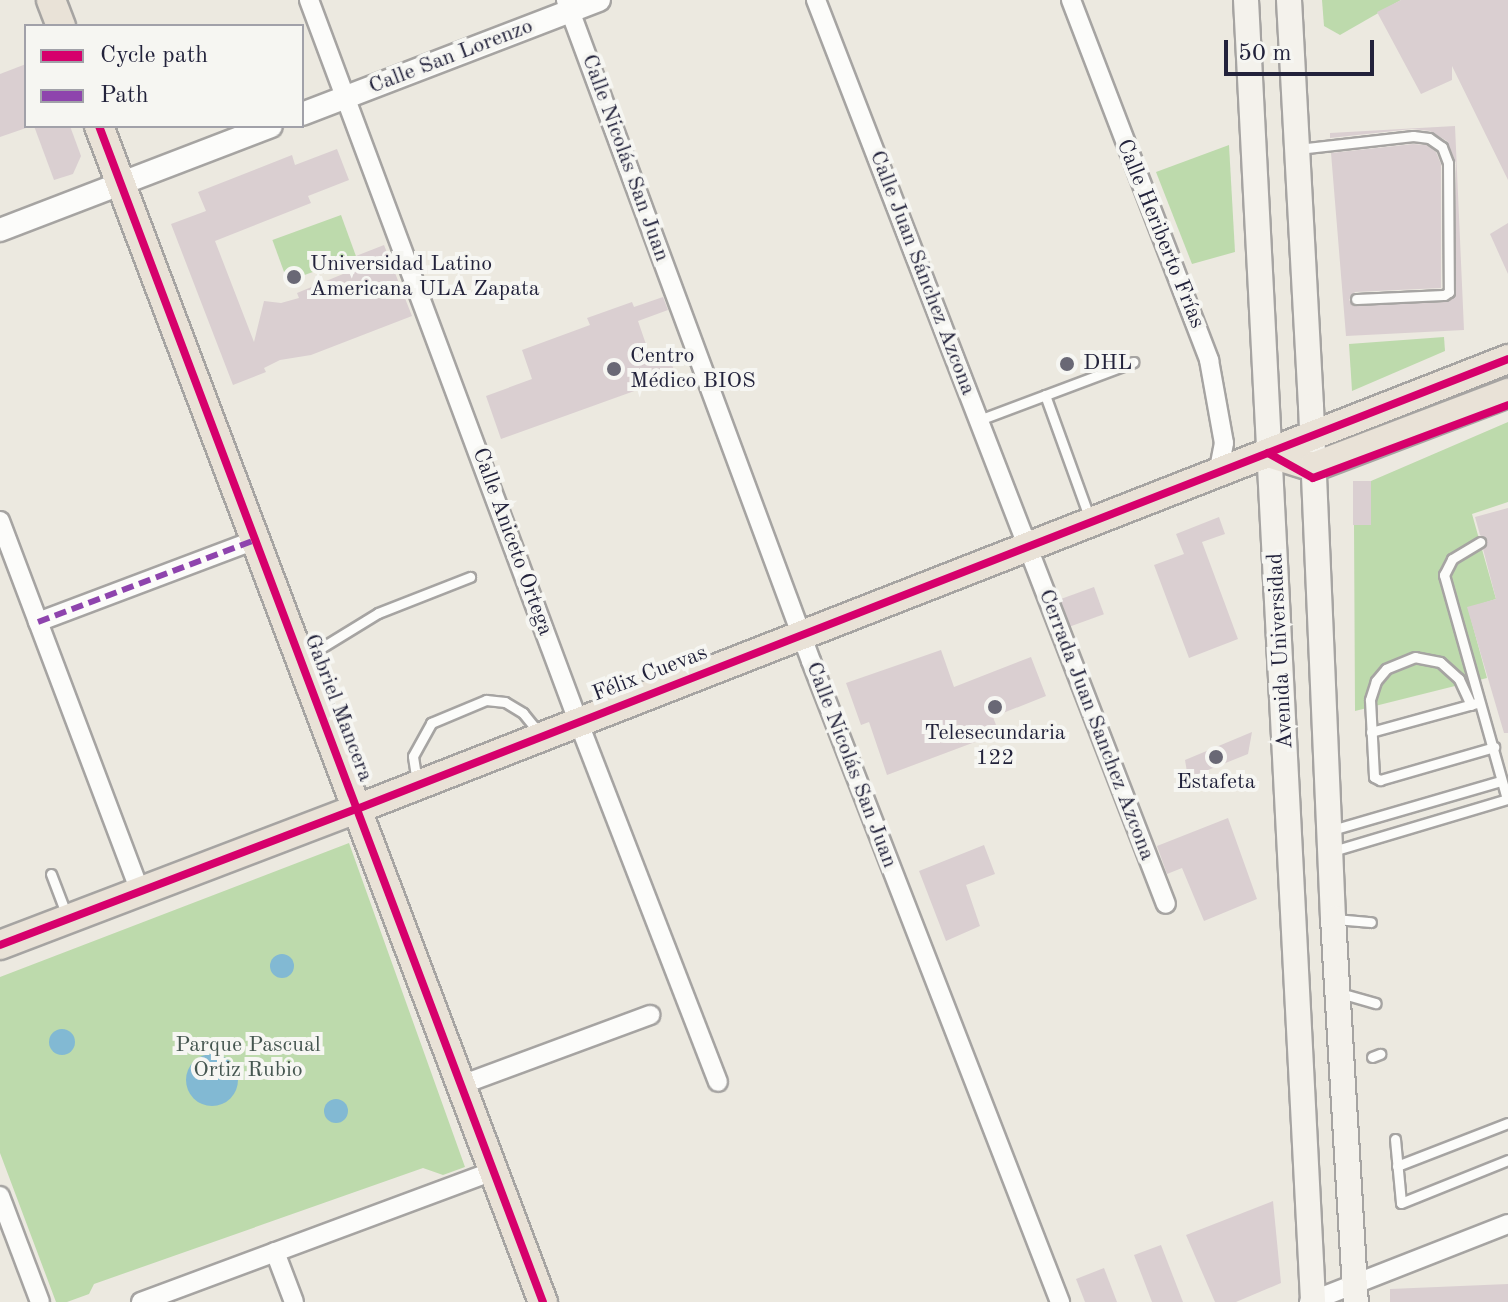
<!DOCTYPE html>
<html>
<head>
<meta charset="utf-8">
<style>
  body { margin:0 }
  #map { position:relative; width:1508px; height:1302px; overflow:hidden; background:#ece9e0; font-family:"Old Standard TT",serif }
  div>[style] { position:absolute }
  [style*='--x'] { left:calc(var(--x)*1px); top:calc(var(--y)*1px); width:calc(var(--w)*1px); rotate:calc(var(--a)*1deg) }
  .green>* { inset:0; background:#bddaac; transform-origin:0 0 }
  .water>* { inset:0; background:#82b9d3 }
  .round { border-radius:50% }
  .building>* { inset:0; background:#dacfd1; transform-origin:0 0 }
  .roads { filter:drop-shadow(2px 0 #a6a4a2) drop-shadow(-2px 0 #a6a4a2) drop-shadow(0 2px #a6a4a2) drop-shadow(0 -2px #a6a4a2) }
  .service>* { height:9px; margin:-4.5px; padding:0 4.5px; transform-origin:4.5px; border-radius:4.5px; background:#fcfcfa }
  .minor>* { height:18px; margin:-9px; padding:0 9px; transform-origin:9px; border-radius:9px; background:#fcfcfa }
  .tertiary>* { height:22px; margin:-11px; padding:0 11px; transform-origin:11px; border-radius:11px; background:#fcfcfa }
  .secondary>* { height:24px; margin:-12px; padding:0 12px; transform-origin:12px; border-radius:12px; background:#f4f2ec }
  .primary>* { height:28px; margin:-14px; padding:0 14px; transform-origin:14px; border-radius:14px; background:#e9e2d7 }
  .quiet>* { height:6px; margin-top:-3px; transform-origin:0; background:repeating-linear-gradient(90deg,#8e44ad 0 12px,transparent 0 18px) }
  .cycleway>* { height:8px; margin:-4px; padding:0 4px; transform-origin:4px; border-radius:4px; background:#d6006c }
  .dots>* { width:22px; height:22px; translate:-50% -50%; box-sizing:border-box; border:4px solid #f6f6f2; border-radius:50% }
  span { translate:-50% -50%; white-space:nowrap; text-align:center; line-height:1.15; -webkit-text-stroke:8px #f6f6f2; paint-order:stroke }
  .street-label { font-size:22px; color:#22223b }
  .poi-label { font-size:22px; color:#22223b }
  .left { translate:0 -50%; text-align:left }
  .park-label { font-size:22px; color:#455650 }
  .legend { position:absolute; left:24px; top:24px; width:280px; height:104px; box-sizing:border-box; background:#f6f6f2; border:2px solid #a1a1a9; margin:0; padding:10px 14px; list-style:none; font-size:24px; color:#22223b }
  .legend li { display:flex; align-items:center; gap:16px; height:40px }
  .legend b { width:40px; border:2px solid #a1a1a9 }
  .scale { position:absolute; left:1224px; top:40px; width:150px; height:36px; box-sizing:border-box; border:4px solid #22223b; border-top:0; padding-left:10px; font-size:24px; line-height:28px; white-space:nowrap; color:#22223b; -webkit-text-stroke:6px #f6f6f2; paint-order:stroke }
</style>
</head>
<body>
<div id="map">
  <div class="green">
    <div style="clip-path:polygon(1322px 0,1401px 0,1340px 35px,1324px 26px)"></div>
    <div style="clip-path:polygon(1229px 145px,1235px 252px,1192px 264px,1156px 172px)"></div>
    <div style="left:341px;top:215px;width:44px;height:73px;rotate:70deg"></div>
    <div style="clip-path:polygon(1444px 337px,1445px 351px,1352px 391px,1349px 344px)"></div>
    <div style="clip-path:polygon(1508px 422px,1508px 502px,1472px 514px,1496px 599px,1468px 608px,1487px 678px,1355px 711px,1354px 525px,1371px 524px,1371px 481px)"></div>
    <div style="clip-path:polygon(349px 843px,465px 1167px,443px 1175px,423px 1168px,94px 1284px,89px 1294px,67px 1302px,56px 1302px,0 1153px,0 977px)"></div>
  </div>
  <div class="water">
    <div class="round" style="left:270px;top:954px;width:24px;height:24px"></div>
    <div class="round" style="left:49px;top:1029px;width:26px;height:26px"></div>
    <div class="round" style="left:186px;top:1054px;width:52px;height:52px"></div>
    <div class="round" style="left:324px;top:1099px;width:24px;height:24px"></div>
  </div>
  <div class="building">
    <div style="clip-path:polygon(1401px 0,1508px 0,1508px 180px,1452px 66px,1452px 80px,1421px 94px,1377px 12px)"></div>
    <div style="clip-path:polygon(26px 64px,26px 128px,0 137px,0 74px)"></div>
    <div style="clip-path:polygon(34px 126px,70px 126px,81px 156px,73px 174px,54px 180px)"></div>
    <div style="clip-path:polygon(1455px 126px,1464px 330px,1346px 336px,1331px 153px,1413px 144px,1426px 145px,1436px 152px,1441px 164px,1441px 288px,1355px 292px,1349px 300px,1356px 306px,1444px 302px,1455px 296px,1456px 163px,1447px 141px,1430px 131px,1412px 129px,1330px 138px,1330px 133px)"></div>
    <div style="clip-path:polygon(337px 149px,349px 180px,308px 196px,311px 203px,215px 241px,254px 342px,264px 301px,281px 303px,299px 298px,297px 293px,360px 267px,356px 256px,384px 245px,412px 316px,311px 355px,280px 360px,264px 368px,266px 372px,233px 385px,171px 224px,206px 211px,198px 192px,292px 155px,295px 165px)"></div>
    <div style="clip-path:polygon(1508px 223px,1508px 274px,1490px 234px)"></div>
    <div style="clip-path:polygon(663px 297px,668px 310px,638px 321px,650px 356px,667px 350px,676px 376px,501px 439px,486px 396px,532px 379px,522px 350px,590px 325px,587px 318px,632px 302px,634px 307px)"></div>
    <div style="left:1371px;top:481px;width:44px;height:18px;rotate:90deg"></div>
    <div style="clip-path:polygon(1508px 508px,1508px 733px,1504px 733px,1467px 607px,1496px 599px,1483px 549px,1487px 541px,1480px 535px,1475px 517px)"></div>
    <div style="clip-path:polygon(1219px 517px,1225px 534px,1202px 542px,1238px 639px,1189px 658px,1154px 565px,1184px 554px,1176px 534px)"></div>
    <div style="left:1094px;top:587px;width:29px;height:36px;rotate:70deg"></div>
    <div style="clip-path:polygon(941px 650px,954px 687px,1031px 657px,1046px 696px,993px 717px,999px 733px,887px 775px,869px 722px,861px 725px,846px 683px)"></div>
    <div style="clip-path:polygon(1252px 732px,1248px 754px,1188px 778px,1185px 760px)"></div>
    <div style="clip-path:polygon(1228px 818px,1257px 899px,1204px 921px,1182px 868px,1167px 874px,1157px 846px)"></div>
    <div style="clip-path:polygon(984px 845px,995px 874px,966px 885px,980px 926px,946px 941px,919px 871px)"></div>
    <div style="clip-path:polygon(1273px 1201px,1281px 1283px,1236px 1302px,1215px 1302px,1186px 1235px)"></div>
    <div style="clip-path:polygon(1161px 1245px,1183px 1302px,1152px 1302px,1134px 1255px)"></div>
    <div style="clip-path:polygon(1104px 1268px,1117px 1302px,1085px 1302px,1076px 1279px)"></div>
    <div style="clip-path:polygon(1508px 1284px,1508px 1302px,1390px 1302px,1390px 1289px)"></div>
  </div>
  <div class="roads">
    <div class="service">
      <div style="--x:1298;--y:149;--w:116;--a:-6.4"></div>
      <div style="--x:1413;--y:136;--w:16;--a:7"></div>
      <div style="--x:1429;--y:138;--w:16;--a:35"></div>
      <div style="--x:1442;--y:147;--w:17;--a:69"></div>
      <div style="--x:1448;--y:163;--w:129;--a:89.6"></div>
      <div style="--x:1449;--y:292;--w:6;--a:149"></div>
      <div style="--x:1444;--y:295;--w:88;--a:177.4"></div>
      <div style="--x:1045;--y:395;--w:132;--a:70.1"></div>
      <div style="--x:979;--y:420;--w:165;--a:-20.6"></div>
      <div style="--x:303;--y:659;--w:88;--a:-31.5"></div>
      <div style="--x:378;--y:613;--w:99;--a:-21.4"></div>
      <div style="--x:1471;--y:705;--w:29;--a:-115"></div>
      <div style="--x:1459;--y:679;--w:25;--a:-138"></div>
      <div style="--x:1440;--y:662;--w:25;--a:-169"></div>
      <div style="--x:1415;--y:657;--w:31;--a:158"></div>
      <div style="--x:1386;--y:669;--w:16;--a:130"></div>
      <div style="--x:1376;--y:681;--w:20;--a:108"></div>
      <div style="--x:1370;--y:700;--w:77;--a:87"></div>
      <div style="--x:1374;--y:777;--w:7;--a:27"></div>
      <div style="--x:1380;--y:780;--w:119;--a:-16.1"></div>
      <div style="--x:1371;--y:732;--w:109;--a:-15.4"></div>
      <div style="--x:417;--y:782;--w:26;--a:-99"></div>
      <div style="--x:413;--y:756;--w:38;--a:-61"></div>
      <div style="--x:431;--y:723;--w:60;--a:-22.7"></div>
      <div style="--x:486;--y:700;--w:19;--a:6"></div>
      <div style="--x:505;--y:702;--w:21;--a:31"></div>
      <div style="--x:523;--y:713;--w:26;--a:51"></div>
      <div style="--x:1332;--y:830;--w:176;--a:-16.2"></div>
      <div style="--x:1333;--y:851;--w:182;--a:-16.6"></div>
      <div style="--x:1507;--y:799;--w:233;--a:-105.7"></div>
      <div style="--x:1444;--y:575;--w:18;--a:-63"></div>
      <div style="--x:1452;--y:559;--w:33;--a:-31"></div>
      <div style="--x:51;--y:874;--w:45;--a:69.1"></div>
      <div style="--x:1335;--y:919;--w:36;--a:5"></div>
      <div style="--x:1340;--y:993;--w:37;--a:16"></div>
      <div style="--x:1372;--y:1057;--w:9;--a:-21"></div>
      <div style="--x:1395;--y:1139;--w:64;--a:84.6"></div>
      <div style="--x:1401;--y:1203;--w:115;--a:-21.9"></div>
      <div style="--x:1397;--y:1166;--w:119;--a:-21.2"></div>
    </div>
    <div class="minor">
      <div style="--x:309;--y:0;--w:770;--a:69.54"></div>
      <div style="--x:578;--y:721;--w:387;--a:68.8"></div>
      <div style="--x:566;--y:0;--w:705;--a:69.66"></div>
      <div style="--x:811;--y:661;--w:688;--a:68.77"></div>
      <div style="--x:816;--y:0;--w:969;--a:68.84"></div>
      <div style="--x:1071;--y:0;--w:386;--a:69"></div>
      <div style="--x:1209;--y:360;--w:84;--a:79.8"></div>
      <div style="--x:1224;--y:443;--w:31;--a:101"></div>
      <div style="--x:0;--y:521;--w:397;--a:69.3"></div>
      <div style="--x:38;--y:622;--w:232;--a:-20.7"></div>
      <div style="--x:461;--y:1085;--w:202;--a:-20.3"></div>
      <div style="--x:0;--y:1196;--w:113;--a:69.3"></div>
      <div style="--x:275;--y:1252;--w:53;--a:69.2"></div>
      <div style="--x:141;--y:1302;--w:377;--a:-20.4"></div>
      <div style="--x:1309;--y:1302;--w:214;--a:-21.4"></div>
    </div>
    <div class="tertiary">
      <div style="--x:302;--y:114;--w:318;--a:-21"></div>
      <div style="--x:0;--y:230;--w:290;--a:-21"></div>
    </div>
    <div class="secondary">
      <div style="--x:1246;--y:0;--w:1304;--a:87.05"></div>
      <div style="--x:1289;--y:0;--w:407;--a:86.9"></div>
      <div style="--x:1311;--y:406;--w:512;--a:87.54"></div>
      <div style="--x:1333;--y:918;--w:385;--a:86.6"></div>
    </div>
    <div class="primary">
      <div style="--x:51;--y:0;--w:28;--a:69"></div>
      <div style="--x:99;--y:126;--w:1257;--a:69.32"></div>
      <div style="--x:1268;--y:453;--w:47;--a:17.3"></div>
      <div style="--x:1313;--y:467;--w:209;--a:-20.8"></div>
      <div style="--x:0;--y:945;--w:382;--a:-20.9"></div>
      <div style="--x:357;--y:809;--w:1236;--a:-21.35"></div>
    </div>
  </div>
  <div class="quiet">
    <div style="--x:38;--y:622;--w:232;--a:-20.7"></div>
  </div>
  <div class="cycleway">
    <div style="--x:99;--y:126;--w:1257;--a:69.32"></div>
    <div style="--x:1268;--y:453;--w:51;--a:29.1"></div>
    <div style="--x:1313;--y:478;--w:208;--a:-20.5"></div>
    <div style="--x:0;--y:945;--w:382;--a:-20.9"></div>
    <div style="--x:357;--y:809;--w:1236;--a:-21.35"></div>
  </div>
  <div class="dots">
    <div style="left:294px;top:277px;background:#696875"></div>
    <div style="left:1067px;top:364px;background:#696875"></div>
    <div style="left:614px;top:369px;background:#696875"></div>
    <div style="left:995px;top:707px;background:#696875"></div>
    <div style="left:1216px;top:757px;background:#696875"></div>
  </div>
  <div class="street-label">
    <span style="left:451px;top:57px;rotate:-21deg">Calle San Lorenzo</span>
    <span style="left:625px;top:158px;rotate:70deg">Calle Nicolás San Juan</span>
    <span style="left:1160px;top:234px;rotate:68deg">Calle Heriberto Frías</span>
    <span style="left:922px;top:273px;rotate:69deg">Calle Juan Sánchez Azcona</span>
    <span style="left:512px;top:542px;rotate:70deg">Calle Aniceto Ortega</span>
    <span style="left:1281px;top:651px;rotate:-93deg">Avenida Universidad</span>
    <span style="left:650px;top:674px;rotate:-21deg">Félix Cuevas</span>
    <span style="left:338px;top:708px;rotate:69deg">Gabriel Mancera</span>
    <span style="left:1096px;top:725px;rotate:69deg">Cerrada Juan Sanchez Azcona</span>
    <span style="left:851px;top:765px;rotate:69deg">Calle Nicolás San Juan</span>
  </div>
  <div class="poi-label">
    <span class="left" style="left:310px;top:277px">Universidad Latino<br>Americana ULA Zapata</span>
    <span class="left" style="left:630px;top:369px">Centro<br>Médico BIOS</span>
    <span class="left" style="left:1083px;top:364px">DHL</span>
    <span style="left:995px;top:746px">Telesecundaria<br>122</span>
    <span style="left:1216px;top:783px">Estafeta</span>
  </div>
  <div class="park-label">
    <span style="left:248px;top:1058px">Parque Pascual<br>Ortiz Rubio</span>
  </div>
  <ul class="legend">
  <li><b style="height:10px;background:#d6006c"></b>Cycle path</li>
  <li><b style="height:10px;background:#8e44ad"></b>Path</li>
  </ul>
  <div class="scale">50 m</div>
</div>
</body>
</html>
